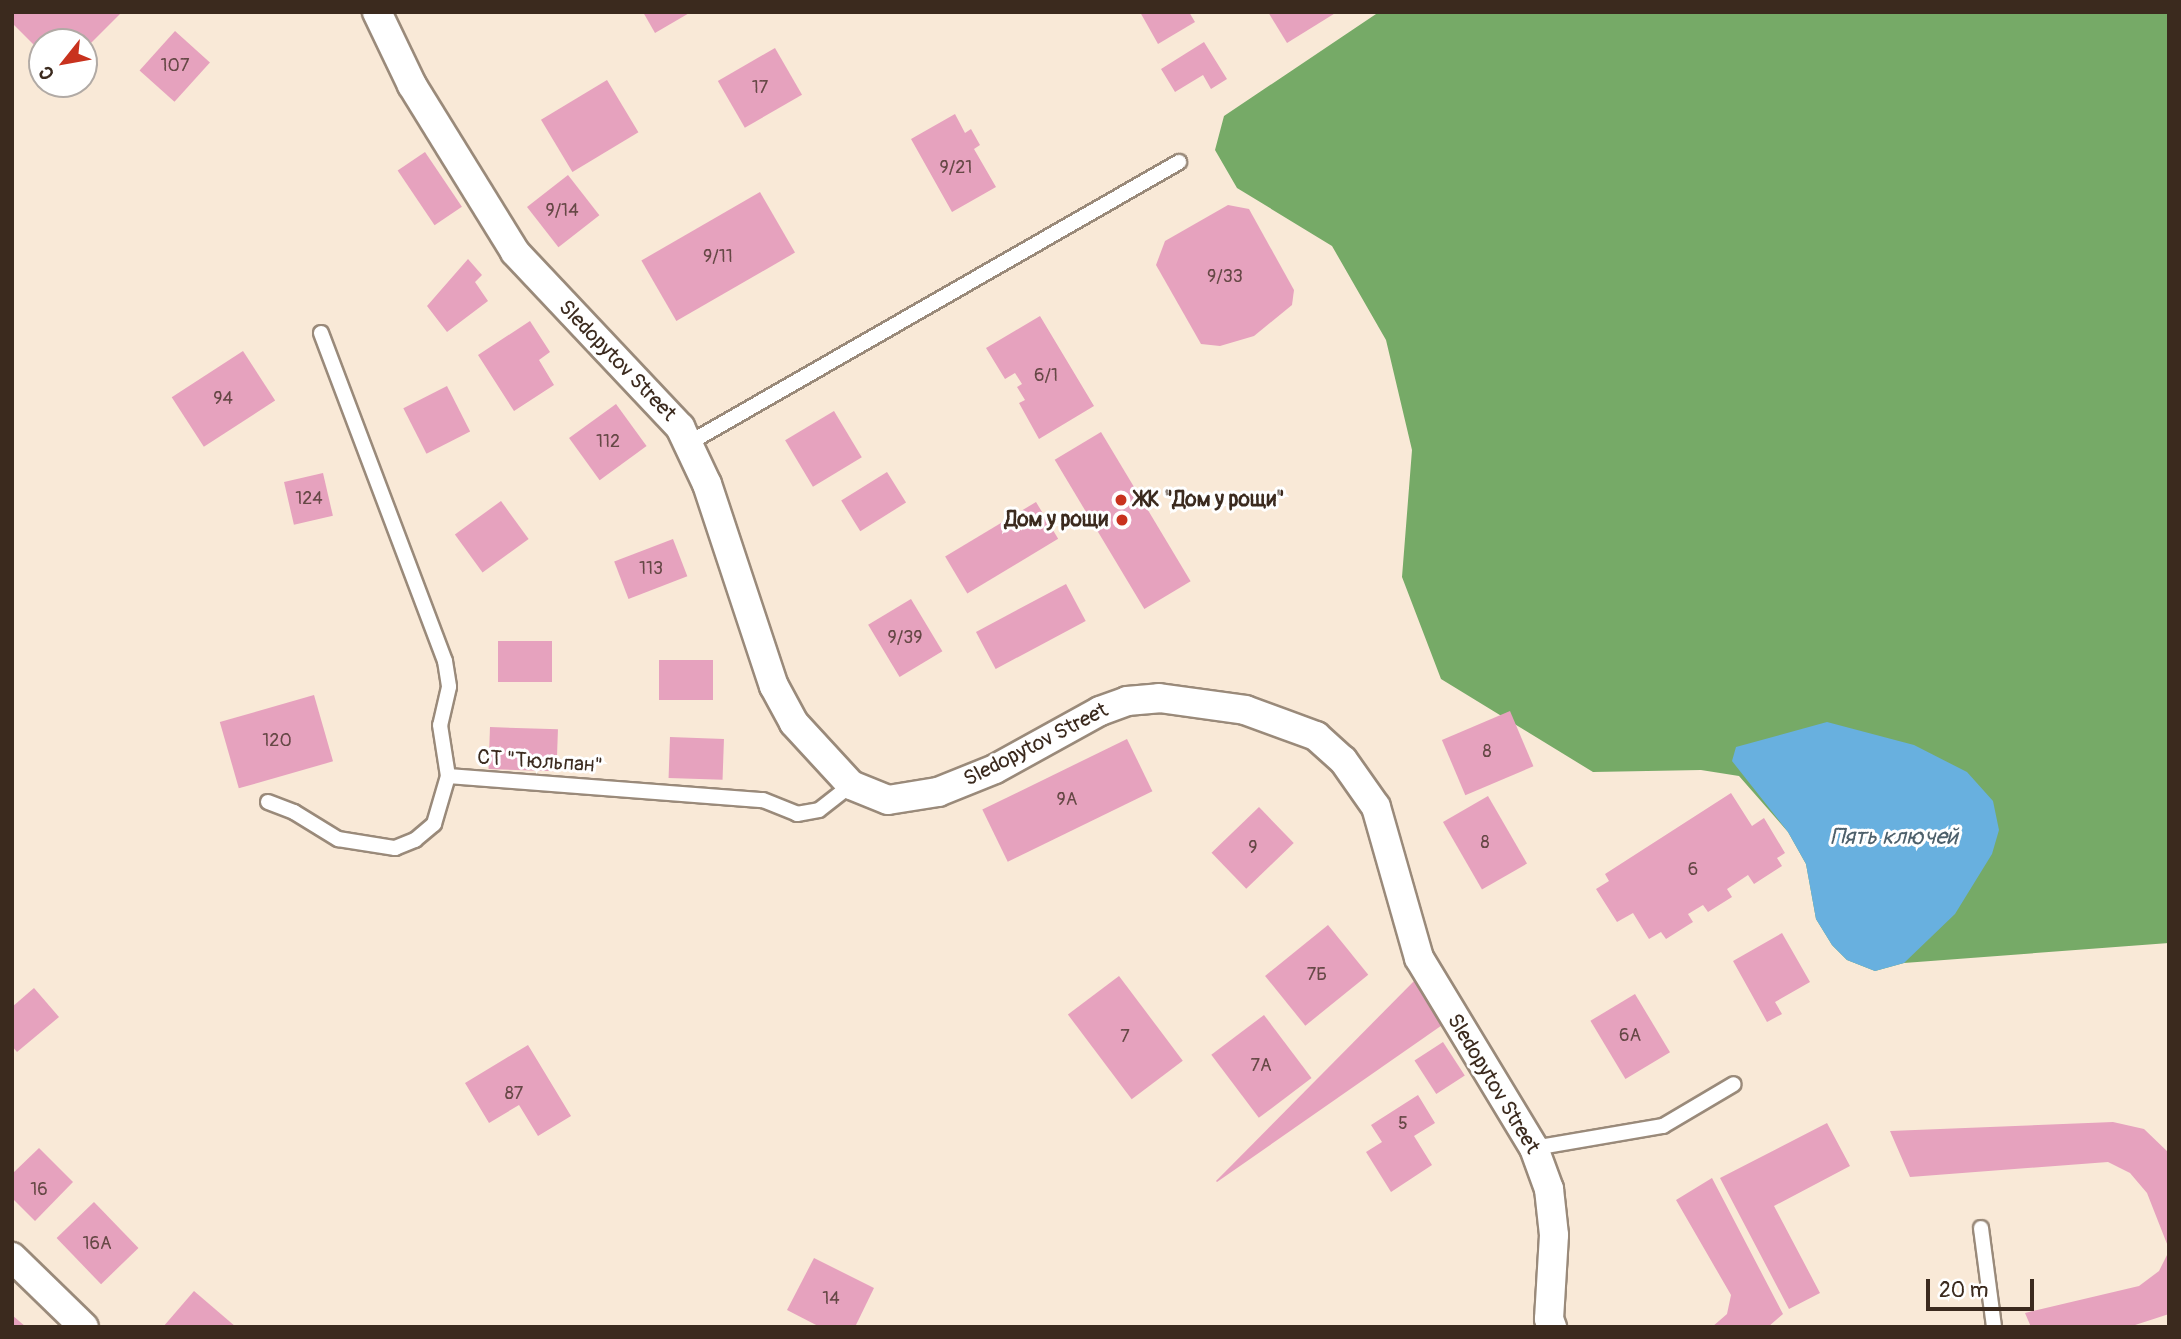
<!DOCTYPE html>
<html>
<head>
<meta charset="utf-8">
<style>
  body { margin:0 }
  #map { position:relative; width:2181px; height:1339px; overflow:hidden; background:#f9e9d7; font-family:Pangolin,sans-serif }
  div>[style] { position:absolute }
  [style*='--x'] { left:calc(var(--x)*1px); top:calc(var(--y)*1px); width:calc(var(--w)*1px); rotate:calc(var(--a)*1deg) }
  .forest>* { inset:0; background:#76aa67 }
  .water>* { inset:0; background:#68b0df }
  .building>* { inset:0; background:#e6a2be; transform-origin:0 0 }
  .roads { filter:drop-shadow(2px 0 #9a8a7a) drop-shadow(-2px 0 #9a8a7a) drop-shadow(0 2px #9a8a7a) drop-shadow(0 -2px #9a8a7a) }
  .lane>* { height:14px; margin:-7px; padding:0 7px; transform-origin:7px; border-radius:7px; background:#fff }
  .street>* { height:28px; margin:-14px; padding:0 14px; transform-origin:14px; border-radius:14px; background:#fff }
  .dots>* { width:19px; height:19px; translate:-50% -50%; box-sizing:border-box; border:4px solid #fff; border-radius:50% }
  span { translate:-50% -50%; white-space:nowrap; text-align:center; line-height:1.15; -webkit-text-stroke:6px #fff; paint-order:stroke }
  .number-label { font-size:18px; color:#664846 }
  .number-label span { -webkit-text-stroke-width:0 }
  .street-label { font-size:21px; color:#3b2a1e }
  .poi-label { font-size:21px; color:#3b2a1e; font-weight:700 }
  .left { translate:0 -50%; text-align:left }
  .right { translate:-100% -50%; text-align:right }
  .water-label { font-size:23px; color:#4d606b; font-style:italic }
  .frame { position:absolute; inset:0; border:14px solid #3b2a1e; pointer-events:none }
  .north { position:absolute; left:28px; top:28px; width:70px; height:70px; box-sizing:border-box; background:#fff; border:2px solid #b1aaa5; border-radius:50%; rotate:239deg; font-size:19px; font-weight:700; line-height:28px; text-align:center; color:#3b2a1e }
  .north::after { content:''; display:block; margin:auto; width:24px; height:32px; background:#c8321e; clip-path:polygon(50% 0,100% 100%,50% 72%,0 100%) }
  .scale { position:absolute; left:1926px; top:1279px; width:108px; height:32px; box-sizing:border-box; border:4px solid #3b2a1e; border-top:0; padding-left:9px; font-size:21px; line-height:24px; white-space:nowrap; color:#3b2a1e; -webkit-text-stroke:5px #fff; paint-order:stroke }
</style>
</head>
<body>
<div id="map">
  <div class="forest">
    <div style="clip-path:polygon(1379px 12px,2169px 12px,2169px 943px,1904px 963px,1875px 971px,1847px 960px,1832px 945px,1816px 919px,1806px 864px,1788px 832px,1739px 776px,1701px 770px,1593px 772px,1441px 679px,1402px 577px,1412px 450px,1386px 340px,1332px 246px,1237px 188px,1215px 150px,1224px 116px)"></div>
  </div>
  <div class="water">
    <div style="clip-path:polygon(1827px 722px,1914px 745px,1967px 772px,1993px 801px,1999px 830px,1992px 854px,1955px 914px,1904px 963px,1875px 971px,1847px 960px,1832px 945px,1816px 919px,1806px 864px,1788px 832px,1732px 761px,1736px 747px)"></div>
  </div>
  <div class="building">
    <div style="clip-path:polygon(12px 12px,122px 12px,84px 50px,84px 42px,42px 42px,42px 53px,12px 23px)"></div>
    <div style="clip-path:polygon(643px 12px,691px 12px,655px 33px)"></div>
    <div style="clip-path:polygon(1140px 12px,1189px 12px,1195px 22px,1158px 44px)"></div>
    <div style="clip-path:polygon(1268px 12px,1337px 12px,1287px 43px)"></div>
    <div style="left:175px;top:31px;width:47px;height:53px;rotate:42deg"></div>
    <div style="clip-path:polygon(1204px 42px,1227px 79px,1211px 89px,1203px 75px,1175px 92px,1161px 69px)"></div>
    <div style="left:775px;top:48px;width:54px;height:66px;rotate:60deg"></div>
    <div style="left:607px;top:80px;width:61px;height:77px;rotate:59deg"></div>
    <div style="clip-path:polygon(955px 114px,965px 133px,971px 129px,980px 145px,974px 149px,996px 187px,952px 212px,911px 139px)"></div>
    <div style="left:425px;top:152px;width:66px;height:33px;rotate:56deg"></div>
    <div style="left:568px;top:175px;width:51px;height:52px;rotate:52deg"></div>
    <div style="left:760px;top:192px;width:70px;height:137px;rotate:60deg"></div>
    <div style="clip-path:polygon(1228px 205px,1249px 209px,1294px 290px,1292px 305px,1254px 336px,1220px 346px,1201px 344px,1156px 265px,1165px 241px)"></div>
    <div style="clip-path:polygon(468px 259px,482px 275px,475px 282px,488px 301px,447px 332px,427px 306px)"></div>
    <div style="clip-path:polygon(1040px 316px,1094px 406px,1039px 439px,1019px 403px,1025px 400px,1017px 387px,1022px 384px,1015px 373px,1005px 379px,986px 348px)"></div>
    <div style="clip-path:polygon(530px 321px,550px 352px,539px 360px,554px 385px,514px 411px,478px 355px)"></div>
    <div style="left:243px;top:351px;width:59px;height:85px;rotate:57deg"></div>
    <div style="left:447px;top:386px;width:51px;height:49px;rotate:63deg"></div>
    <div style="left:616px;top:404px;width:52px;height:58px;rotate:54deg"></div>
    <div style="left:834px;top:411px;width:54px;height:57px;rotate:59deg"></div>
    <div style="left:1101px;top:432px;width:174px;height:54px;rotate:59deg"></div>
    <div style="left:887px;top:472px;width:36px;height:54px;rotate:58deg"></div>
    <div style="left:323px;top:473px;width:44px;height:40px;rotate:77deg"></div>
    <div style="left:501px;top:501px;width:47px;height:57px;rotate:54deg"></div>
    <div style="left:1036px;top:502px;width:43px;height:106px;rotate:59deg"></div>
    <div style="left:673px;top:539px;width:40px;height:63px;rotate:69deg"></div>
    <div style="left:1066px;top:584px;width:42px;height:102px;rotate:62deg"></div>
    <div style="left:911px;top:599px;width:61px;height:50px;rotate:59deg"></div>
    <div style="left:498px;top:641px;width:54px;height:41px"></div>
    <div style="left:659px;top:660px;width:54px;height:40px"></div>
    <div style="left:314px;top:695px;width:69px;height:98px;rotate:74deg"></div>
    <div style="left:1510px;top:711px;width:60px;height:74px;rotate:67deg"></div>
    <div style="left:490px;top:727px;width:68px;height:42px;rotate:2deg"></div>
    <div style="left:670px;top:737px;width:54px;height:41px;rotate:2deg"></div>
    <div style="left:1127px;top:739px;width:58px;height:161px;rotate:64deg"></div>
    <div style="clip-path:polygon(1731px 793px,1752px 826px,1764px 818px,1785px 853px,1777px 858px,1782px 866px,1754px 884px,1748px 875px,1727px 889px,1732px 897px,1708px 912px,1703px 905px,1688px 914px,1693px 922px,1666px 939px,1661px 932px,1649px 939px,1633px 913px,1617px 922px,1596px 889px,1609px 881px,1605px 874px)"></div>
    <div style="left:1488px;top:796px;width:78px;height:52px;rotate:60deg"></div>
    <div style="left:1259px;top:807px;width:50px;height:66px;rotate:46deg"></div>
    <div style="left:1328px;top:925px;width:64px;height:81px;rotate:51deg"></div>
    <div style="clip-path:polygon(1782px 933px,1810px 982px,1775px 1002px,1782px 1014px,1767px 1022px,1733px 961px)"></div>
    <div style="clip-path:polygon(1420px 975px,1448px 1021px,1217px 1182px,1216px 1181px)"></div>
    <div style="left:1119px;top:976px;width:106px;height:64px;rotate:53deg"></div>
    <div style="clip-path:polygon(34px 988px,59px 1017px,17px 1052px,12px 1046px,12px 1007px)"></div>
    <div style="left:1635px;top:994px;width:68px;height:52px;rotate:59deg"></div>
    <div style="left:1264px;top:1015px;width:79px;height:66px;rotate:53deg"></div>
    <div style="left:1443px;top:1042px;width:40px;height:34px;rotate:57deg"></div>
    <div style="clip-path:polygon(528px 1045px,571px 1116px,538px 1136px,519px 1105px,489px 1123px,465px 1083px)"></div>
    <div style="clip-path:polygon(1418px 1095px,1435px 1123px,1414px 1136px,1432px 1165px,1391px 1192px,1366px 1152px,1382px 1142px,1371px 1125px)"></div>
    <div style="clip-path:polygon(2113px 1122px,2144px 1129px,2169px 1153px,2169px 1249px,2147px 1193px,2130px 1173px,2108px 1162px,1910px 1177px,1890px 1131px)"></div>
    <div style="clip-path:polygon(1827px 1123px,1850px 1166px,1774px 1206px,1820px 1293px,1789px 1309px,1720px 1178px)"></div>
    <div style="clip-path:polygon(39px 1148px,73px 1182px,35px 1221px,12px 1198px,12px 1174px)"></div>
    <div style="clip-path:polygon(1712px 1178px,1783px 1314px,1768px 1327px,1712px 1327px,1727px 1314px,1731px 1295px,1676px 1200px)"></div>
    <div style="left:94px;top:1202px;width:64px;height:52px;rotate:46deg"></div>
    <div style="clip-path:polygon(2169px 1251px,2169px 1314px,2129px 1327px,2031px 1327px,2025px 1313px,2139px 1286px,2159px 1271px)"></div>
    <div style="clip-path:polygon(814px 1258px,874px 1288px,855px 1327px,820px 1327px,787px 1310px)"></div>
    <div style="clip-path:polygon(194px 1291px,236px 1327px,163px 1327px)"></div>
    <div style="clip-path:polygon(12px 1315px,26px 1327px,12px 1327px)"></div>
  </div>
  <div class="roads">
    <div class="lane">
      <div style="--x:321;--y:333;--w:351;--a:69.3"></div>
      <div style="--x:445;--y:661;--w:26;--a:81"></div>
      <div style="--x:449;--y:687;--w:39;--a:103"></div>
      <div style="--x:440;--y:725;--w:52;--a:81.1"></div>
      <div style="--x:689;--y:443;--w:565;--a:-29.83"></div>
      <div style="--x:268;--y:802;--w:28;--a:21"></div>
      <div style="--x:294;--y:812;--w:52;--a:31.5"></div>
      <div style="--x:338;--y:839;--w:58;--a:9"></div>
      <div style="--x:395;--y:848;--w:22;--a:-22"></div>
      <div style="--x:415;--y:840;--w:25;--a:-40"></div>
      <div style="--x:434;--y:824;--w:50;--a:-73.7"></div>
      <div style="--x:448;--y:776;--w:316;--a:4.4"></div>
      <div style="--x:763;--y:800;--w:37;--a:22"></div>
      <div style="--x:797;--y:814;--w:22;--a:-10"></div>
      <div style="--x:819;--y:810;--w:41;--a:-38"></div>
      <div style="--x:1534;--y:1148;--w:131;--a:-9.7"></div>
      <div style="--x:1663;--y:1126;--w:82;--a:-30.6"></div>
      <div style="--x:1981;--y:1228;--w:100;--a:82.5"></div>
    </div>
    <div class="street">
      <div style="--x:377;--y:12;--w:81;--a:64.4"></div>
      <div style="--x:412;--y:85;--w:196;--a:58.3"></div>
      <div style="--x:515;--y:252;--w:241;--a:46.7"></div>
      <div style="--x:680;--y:427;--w:63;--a:64.7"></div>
      <div style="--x:707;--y:484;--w:213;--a:71.7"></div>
      <div style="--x:774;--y:686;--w:42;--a:61.6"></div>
      <div style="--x:794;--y:723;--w:84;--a:47.4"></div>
      <div style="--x:851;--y:785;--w:40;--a:22"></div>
      <div style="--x:888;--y:800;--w:51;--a:-9.1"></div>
      <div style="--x:938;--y:792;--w:61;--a:-22"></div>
      <div style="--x:995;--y:769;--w:120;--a:-28.9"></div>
      <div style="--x:1100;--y:711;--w:29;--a:-20"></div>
      <div style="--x:1127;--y:701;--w:32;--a:-5"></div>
      <div style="--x:1159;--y:698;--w:87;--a:7.9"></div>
      <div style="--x:1245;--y:710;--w:76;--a:20.1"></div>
      <div style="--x:1316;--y:736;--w:36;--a:42"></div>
      <div style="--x:1343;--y:760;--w:57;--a:54.9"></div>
      <div style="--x:1376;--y:807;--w:157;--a:74.1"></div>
      <div style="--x:1419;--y:958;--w:222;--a:58.8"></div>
      <div style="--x:1534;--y:1148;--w:44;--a:69.9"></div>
      <div style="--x:1549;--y:1189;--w:46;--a:83.8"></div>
      <div style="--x:1554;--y:1235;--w:84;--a:93.4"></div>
      <div style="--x:1549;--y:1319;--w:9;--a:69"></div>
      <div style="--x:12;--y:1257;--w:100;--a:44.2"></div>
    </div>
  </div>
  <div class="dots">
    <div style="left:1121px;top:500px;background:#c8321e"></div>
    <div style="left:1122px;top:520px;background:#c8321e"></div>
  </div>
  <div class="number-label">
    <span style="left:175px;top:66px">107</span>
    <span style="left:760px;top:88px">17</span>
    <span style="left:956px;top:168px">9/21</span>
    <span style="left:562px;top:211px">9/14</span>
    <span style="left:718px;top:257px">9/11</span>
    <span style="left:1225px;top:277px">9/33</span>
    <span style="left:1046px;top:376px">6/1</span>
    <span style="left:223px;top:399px">94</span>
    <span style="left:608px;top:442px">112</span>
    <span style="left:309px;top:499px">124</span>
    <span style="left:651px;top:569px">113</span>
    <span style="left:905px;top:638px">9/39</span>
    <span style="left:277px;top:741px">120</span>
    <span style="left:1487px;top:752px">8</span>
    <span style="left:1067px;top:800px">9А</span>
    <span style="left:1485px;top:843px">8</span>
    <span style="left:1253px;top:848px">9</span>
    <span style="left:1693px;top:870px">6</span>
    <span style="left:1317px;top:975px">7Б</span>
    <span style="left:1630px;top:1036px">6А</span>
    <span style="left:1125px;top:1037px">7</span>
    <span style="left:1261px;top:1066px">7А</span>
    <span style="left:514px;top:1094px">87</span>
    <span style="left:1403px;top:1124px">5</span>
    <span style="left:39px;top:1190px">16</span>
    <span style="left:97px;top:1244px">16А</span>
    <span style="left:831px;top:1299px">14</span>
  </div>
  <div class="street-label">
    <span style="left:617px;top:361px;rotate:46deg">Sledopytov Street</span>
    <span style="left:1036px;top:745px;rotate:-27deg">Sledopytov Street</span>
    <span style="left:540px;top:762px;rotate:4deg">СТ "Тюльпан"</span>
    <span style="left:1493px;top:1084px;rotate:59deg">Sledopytov Street</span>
  </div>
  <div class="poi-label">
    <span class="left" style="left:1135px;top:500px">ЖК "Дом у рощи"</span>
    <span class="right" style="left:1108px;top:520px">Дом у рощи</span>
  </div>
  <div class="water-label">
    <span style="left:1894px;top:837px">Пять ключей</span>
  </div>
  <div class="frame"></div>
  <div class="north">С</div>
  <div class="scale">20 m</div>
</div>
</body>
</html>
